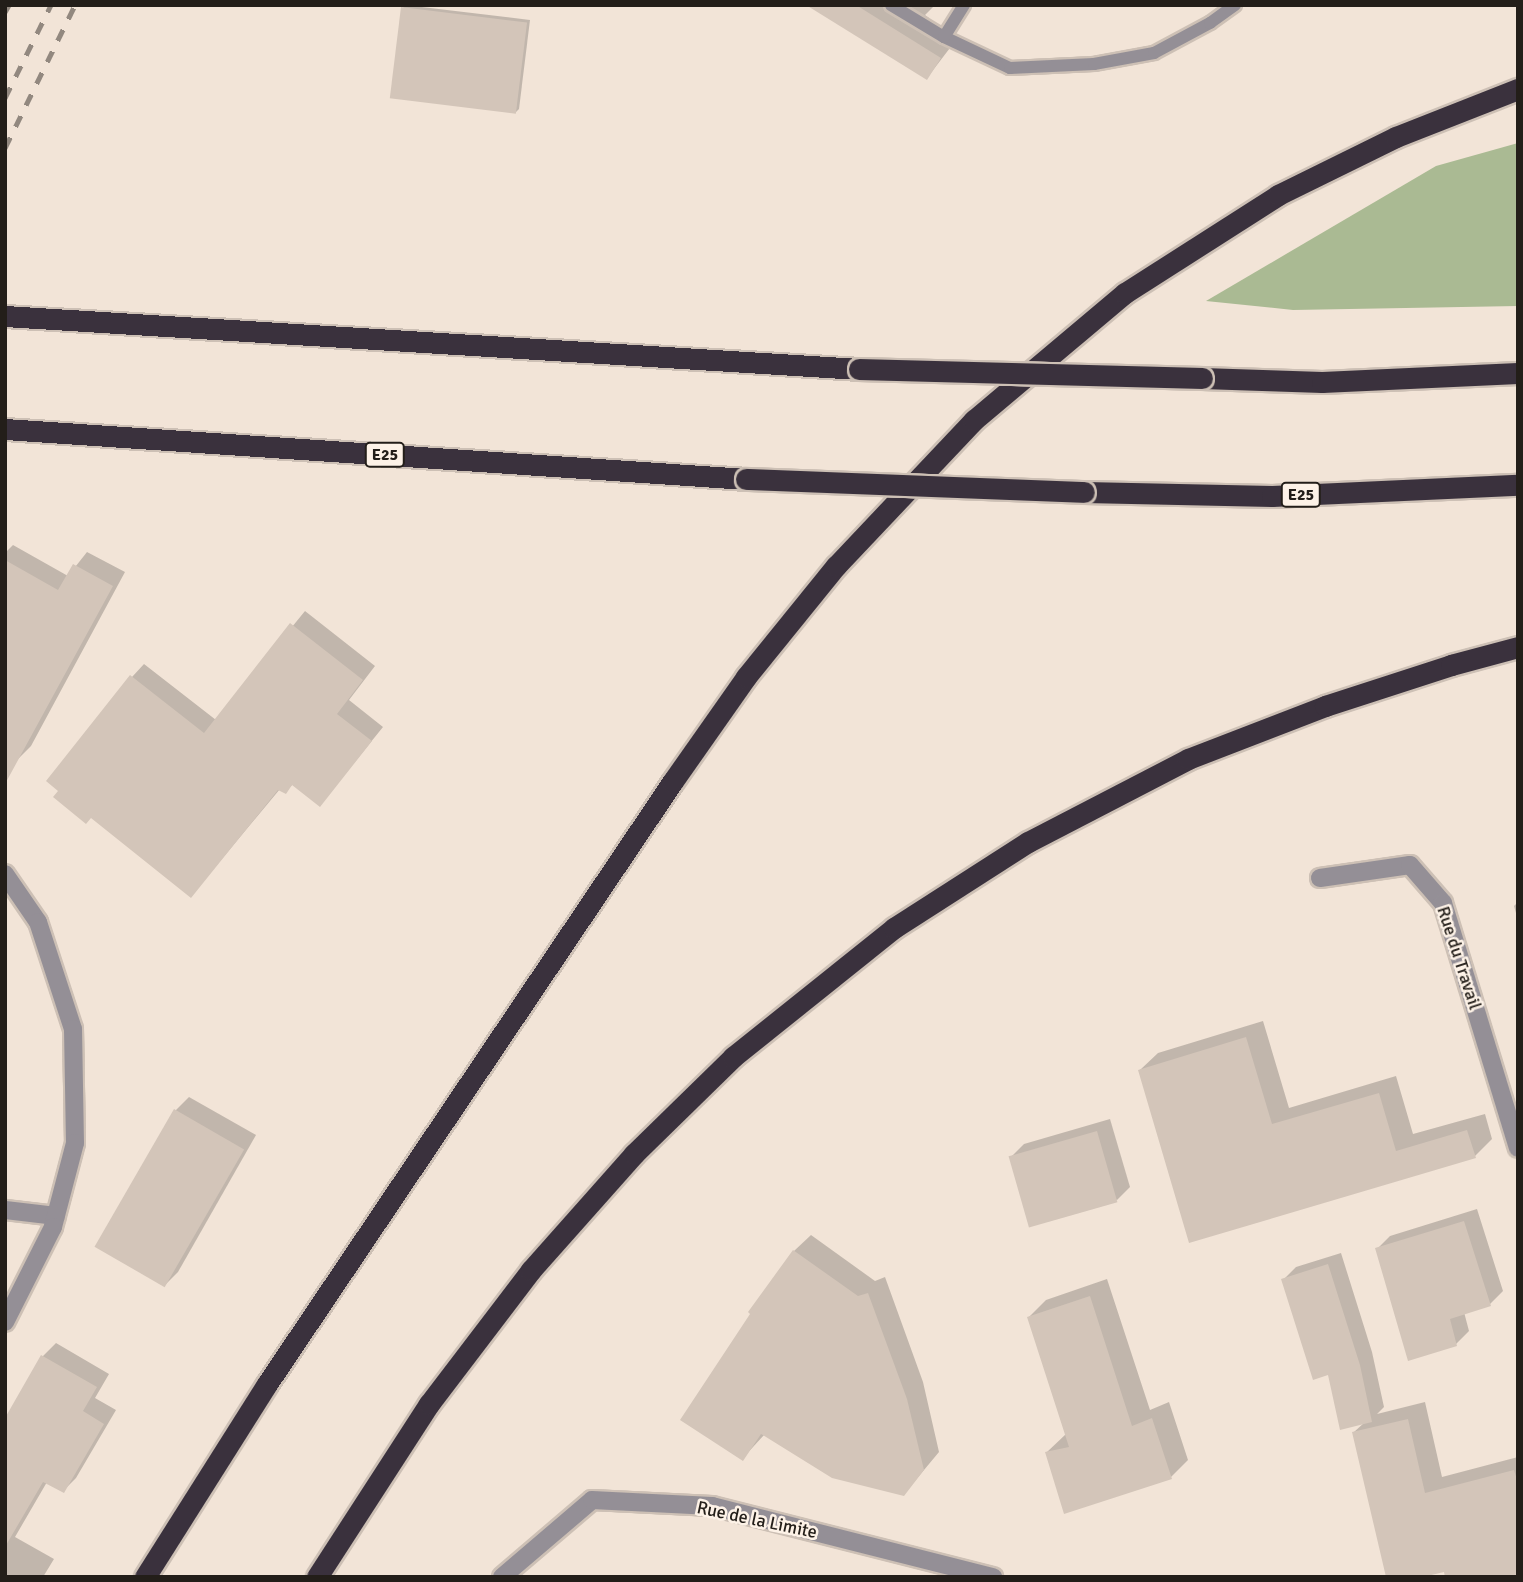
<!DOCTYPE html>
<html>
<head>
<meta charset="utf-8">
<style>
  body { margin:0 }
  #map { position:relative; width:1523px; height:1582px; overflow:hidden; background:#f2e4d7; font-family:Signika,sans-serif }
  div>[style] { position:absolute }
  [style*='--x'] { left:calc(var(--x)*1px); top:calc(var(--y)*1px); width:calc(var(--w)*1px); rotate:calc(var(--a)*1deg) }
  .green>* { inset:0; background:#aaba93 }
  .shadow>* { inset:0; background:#0003 }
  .building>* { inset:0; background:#d3c5b9; transform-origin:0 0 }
  .roads { filter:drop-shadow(2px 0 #cdc0b5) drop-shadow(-2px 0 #cdc0b5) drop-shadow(0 2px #cdc0b5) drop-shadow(0 -2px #cdc0b5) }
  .service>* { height:12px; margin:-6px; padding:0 6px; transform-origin:6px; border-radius:6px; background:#948f96 }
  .minor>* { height:18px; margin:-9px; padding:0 9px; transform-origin:9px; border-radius:9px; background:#948f96 }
  .tertiary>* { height:18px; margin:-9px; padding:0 9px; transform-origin:9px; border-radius:9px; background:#948f96 }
  .motorway>* { height:21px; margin:-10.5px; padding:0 10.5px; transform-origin:10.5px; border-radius:10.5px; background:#3a313d }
  .rail>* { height:5px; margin-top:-2.5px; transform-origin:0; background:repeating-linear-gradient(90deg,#92887f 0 12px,transparent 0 24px) }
  .bridges { filter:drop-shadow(2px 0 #cdc0b5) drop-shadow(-2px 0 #cdc0b5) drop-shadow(0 2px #cdc0b5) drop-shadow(0 -2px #cdc0b5) }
  .motorway-bridge>* { height:21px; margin:-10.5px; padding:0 10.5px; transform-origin:10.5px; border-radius:10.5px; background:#3a313d }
  span { translate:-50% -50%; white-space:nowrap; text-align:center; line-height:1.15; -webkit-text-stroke:5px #fdf2e7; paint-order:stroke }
  .shield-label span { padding:2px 5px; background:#fdf2e7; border:2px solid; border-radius:5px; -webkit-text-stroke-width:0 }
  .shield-label { font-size:16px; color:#231e19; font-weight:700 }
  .street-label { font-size:18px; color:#231e19 }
  .frame { position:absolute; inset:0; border:7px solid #231e19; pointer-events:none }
</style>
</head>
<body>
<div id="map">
  <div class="green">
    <div style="clip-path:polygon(1518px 143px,1518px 306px,1293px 310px,1206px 301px,1436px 166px)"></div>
  </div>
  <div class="shadow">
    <div style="clip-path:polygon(405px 5px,530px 20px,519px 109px,515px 113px,403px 8px)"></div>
    <div style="clip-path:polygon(809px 5px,935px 5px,925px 15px,929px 18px,923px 26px,953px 44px,927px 78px)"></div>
    <div style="clip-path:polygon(13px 545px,68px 576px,87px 552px,125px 572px,31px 746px,18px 759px,5px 753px,5px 553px)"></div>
    <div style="clip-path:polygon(305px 611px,375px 666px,349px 700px,383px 727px,320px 805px,293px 784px,285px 792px,280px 789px,191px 896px,132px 677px,144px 664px,216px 720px)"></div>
    <div style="clip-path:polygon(1518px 902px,1518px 920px,1514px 906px)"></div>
    <div style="clip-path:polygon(1263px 1021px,1289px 1108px,1396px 1076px,1413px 1134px,1485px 1114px,1492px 1139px,1475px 1156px,1190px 1241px,1140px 1070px,1158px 1053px)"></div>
    <div style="clip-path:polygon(189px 1097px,256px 1135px,178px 1272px,165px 1285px,176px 1110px)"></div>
    <div style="clip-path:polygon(1110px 1119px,1130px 1187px,1117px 1200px,1011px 1157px,1024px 1144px)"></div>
    <div style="clip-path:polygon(1477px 1209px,1503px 1291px,1490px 1304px,1464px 1312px,1469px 1331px,1456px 1344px,1377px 1249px,1390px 1236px)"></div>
    <div style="clip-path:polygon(811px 1235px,875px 1281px,885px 1277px,923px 1382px,939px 1452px,904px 1494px,765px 1434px,742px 1459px,794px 1251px)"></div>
    <div style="clip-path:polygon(1341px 1253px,1372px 1352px,1384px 1407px,1377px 1414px,1425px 1402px,1442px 1477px,1518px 1457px,1518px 1577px,1445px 1570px,1354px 1432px,1365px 1422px,1329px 1373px,1283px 1280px,1296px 1267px)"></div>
    <div style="clip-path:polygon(1107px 1279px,1150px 1410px,1169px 1402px,1188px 1460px,1171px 1477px,1047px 1452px,1066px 1434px,1029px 1317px,1046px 1300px)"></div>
    <div style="clip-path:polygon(56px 1343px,109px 1374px,95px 1398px,116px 1410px,76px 1478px,63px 1491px,47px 1482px,15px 1537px,54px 1559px,43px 1577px,5px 1577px,5px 1421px,43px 1356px)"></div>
  </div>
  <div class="building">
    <div style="clip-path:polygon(806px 5px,856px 5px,941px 58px,927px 80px)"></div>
    <div style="left:401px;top:7px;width:127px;height:92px;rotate:7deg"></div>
    <div style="clip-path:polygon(5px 560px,58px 590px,73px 564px,113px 586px,5px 784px)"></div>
    <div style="clip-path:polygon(290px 623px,363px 680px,337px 714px,372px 741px,320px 807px,292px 785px,286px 794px,278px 790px,191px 898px,91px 818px,86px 824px,53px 797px,58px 791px,46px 781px,130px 675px,204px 733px)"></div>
    <div style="clip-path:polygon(1246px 1037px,1272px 1124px,1379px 1093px,1396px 1151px,1467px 1130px,1476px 1158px,1189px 1243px,1138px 1070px)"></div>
    <div style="left:174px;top:1109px;width:81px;height:159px;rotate:30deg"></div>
    <div style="left:1097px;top:1131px;width:74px;height:92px;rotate:74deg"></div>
    <div style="clip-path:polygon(1464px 1221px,1491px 1306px,1450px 1319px,1457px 1346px,1408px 1361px,1375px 1248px)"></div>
    <div style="clip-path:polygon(793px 1250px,858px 1296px,868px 1293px,907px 1399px,924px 1470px,904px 1496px,832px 1478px,761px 1434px,743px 1461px,680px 1420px,750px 1314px,748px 1312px)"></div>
    <div style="clip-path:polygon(1328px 1264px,1360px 1365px,1372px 1422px,1340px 1430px,1328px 1375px,1313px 1380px,1281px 1279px)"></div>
    <div style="clip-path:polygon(1090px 1296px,1132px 1426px,1152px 1418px,1172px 1479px,1064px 1514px,1045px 1452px,1069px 1447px,1027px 1317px)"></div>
    <div style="clip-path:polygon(41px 1355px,97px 1387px,83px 1411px,104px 1424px,64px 1493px,43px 1482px,5px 1547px,5px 1418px)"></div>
    <div style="clip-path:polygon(1408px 1419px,1425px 1493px,1514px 1470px,1518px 1483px,1518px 1577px,1445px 1577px,1444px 1572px,1423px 1577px,1386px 1577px,1352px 1432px)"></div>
  </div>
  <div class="roads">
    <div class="service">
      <div style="--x:891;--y:5;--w:62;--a:31.1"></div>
      <div style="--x:944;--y:37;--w:73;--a:25.2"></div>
      <div style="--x:1010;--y:68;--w:84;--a:-2.7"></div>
      <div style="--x:1094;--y:64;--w:61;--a:-10.4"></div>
      <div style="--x:1154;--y:53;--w:64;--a:-28.2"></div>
      <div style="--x:1210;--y:23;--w:31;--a:-36"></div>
      <div style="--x:944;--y:37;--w:38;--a:-58"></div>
    </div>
    <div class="minor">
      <div style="--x:1320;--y:878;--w:91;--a:-8.2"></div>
      <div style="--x:1410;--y:865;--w:50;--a:49"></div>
      <div style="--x:1443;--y:903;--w:256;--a:73"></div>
      <div style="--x:5;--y:1210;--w:51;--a:6.7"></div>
      <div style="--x:502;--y:1577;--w:118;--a:-40.5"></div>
      <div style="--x:592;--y:1500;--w:120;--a:2.9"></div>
      <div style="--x:712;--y:1506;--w:290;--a:14.2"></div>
    </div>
    <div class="tertiary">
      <div style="--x:5;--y:874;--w:58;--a:55.5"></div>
      <div style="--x:38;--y:922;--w:113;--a:71.9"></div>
      <div style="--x:73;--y:1029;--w:114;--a:89"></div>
      <div style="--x:75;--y:1143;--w:87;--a:104.7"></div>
      <div style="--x:53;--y:1227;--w:106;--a:116.8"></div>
    </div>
    <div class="motorway">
      <div style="--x:5;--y:316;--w:856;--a:3.55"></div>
      <div style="--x:1202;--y:378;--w:120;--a:1.9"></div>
      <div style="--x:1322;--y:382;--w:196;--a:-2.6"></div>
      <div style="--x:5;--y:429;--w:743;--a:3.86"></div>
      <div style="--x:1084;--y:492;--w:188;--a:1.2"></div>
      <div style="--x:1272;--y:496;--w:246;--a:-2.6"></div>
      <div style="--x:145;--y:1577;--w:228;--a:-57.7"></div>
      <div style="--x:267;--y:1384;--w:727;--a:-56.05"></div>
      <div style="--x:673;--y:781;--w:127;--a:-54.9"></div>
      <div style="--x:746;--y:677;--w:143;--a:-51"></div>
      <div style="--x:836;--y:566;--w:201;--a:-46.6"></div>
      <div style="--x:974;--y:420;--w:197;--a:-40.1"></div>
      <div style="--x:1125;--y:293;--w:182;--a:-32.6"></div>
      <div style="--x:1278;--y:195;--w:131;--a:-26.2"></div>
      <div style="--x:1396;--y:137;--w:131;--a:-21.5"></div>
      <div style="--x:317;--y:1577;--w:206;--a:-57.1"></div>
      <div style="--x:429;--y:1404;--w:168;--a:-52.7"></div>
      <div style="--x:531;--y:1270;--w:155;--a:-48.4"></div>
      <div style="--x:634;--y:1154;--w:139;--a:-44.4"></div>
      <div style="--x:733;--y:1057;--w:206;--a:-38.7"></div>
      <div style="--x:894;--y:928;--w:159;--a:-32.7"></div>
      <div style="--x:1028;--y:842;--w:180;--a:-27.4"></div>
      <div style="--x:1188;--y:759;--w:147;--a:-21.1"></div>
      <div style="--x:1325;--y:706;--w:133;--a:-18"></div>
      <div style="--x:1451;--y:665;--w:69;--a:-15"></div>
    </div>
  </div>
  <div class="rail">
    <div style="--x:5;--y:12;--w:8;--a:-60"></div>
    <div style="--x:5;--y:98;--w:104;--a:-63.7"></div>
    <div style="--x:5;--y:148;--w:159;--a:-63.9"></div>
  </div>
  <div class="bridges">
    <div class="motorway-bridge">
      <div style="--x:859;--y:369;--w:343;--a:1.5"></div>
      <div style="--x:746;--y:479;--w:338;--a:2.2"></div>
    </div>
  </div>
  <div class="shield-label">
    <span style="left:385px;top:455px">E25</span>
    <span style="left:1301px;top:495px">E25</span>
  </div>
  <div class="street-label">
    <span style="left:1459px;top:958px;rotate:72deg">Rue du Travail</span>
    <span style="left:757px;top:1520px;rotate:12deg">Rue de la Limite</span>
  </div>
  <div class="frame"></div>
</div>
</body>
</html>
